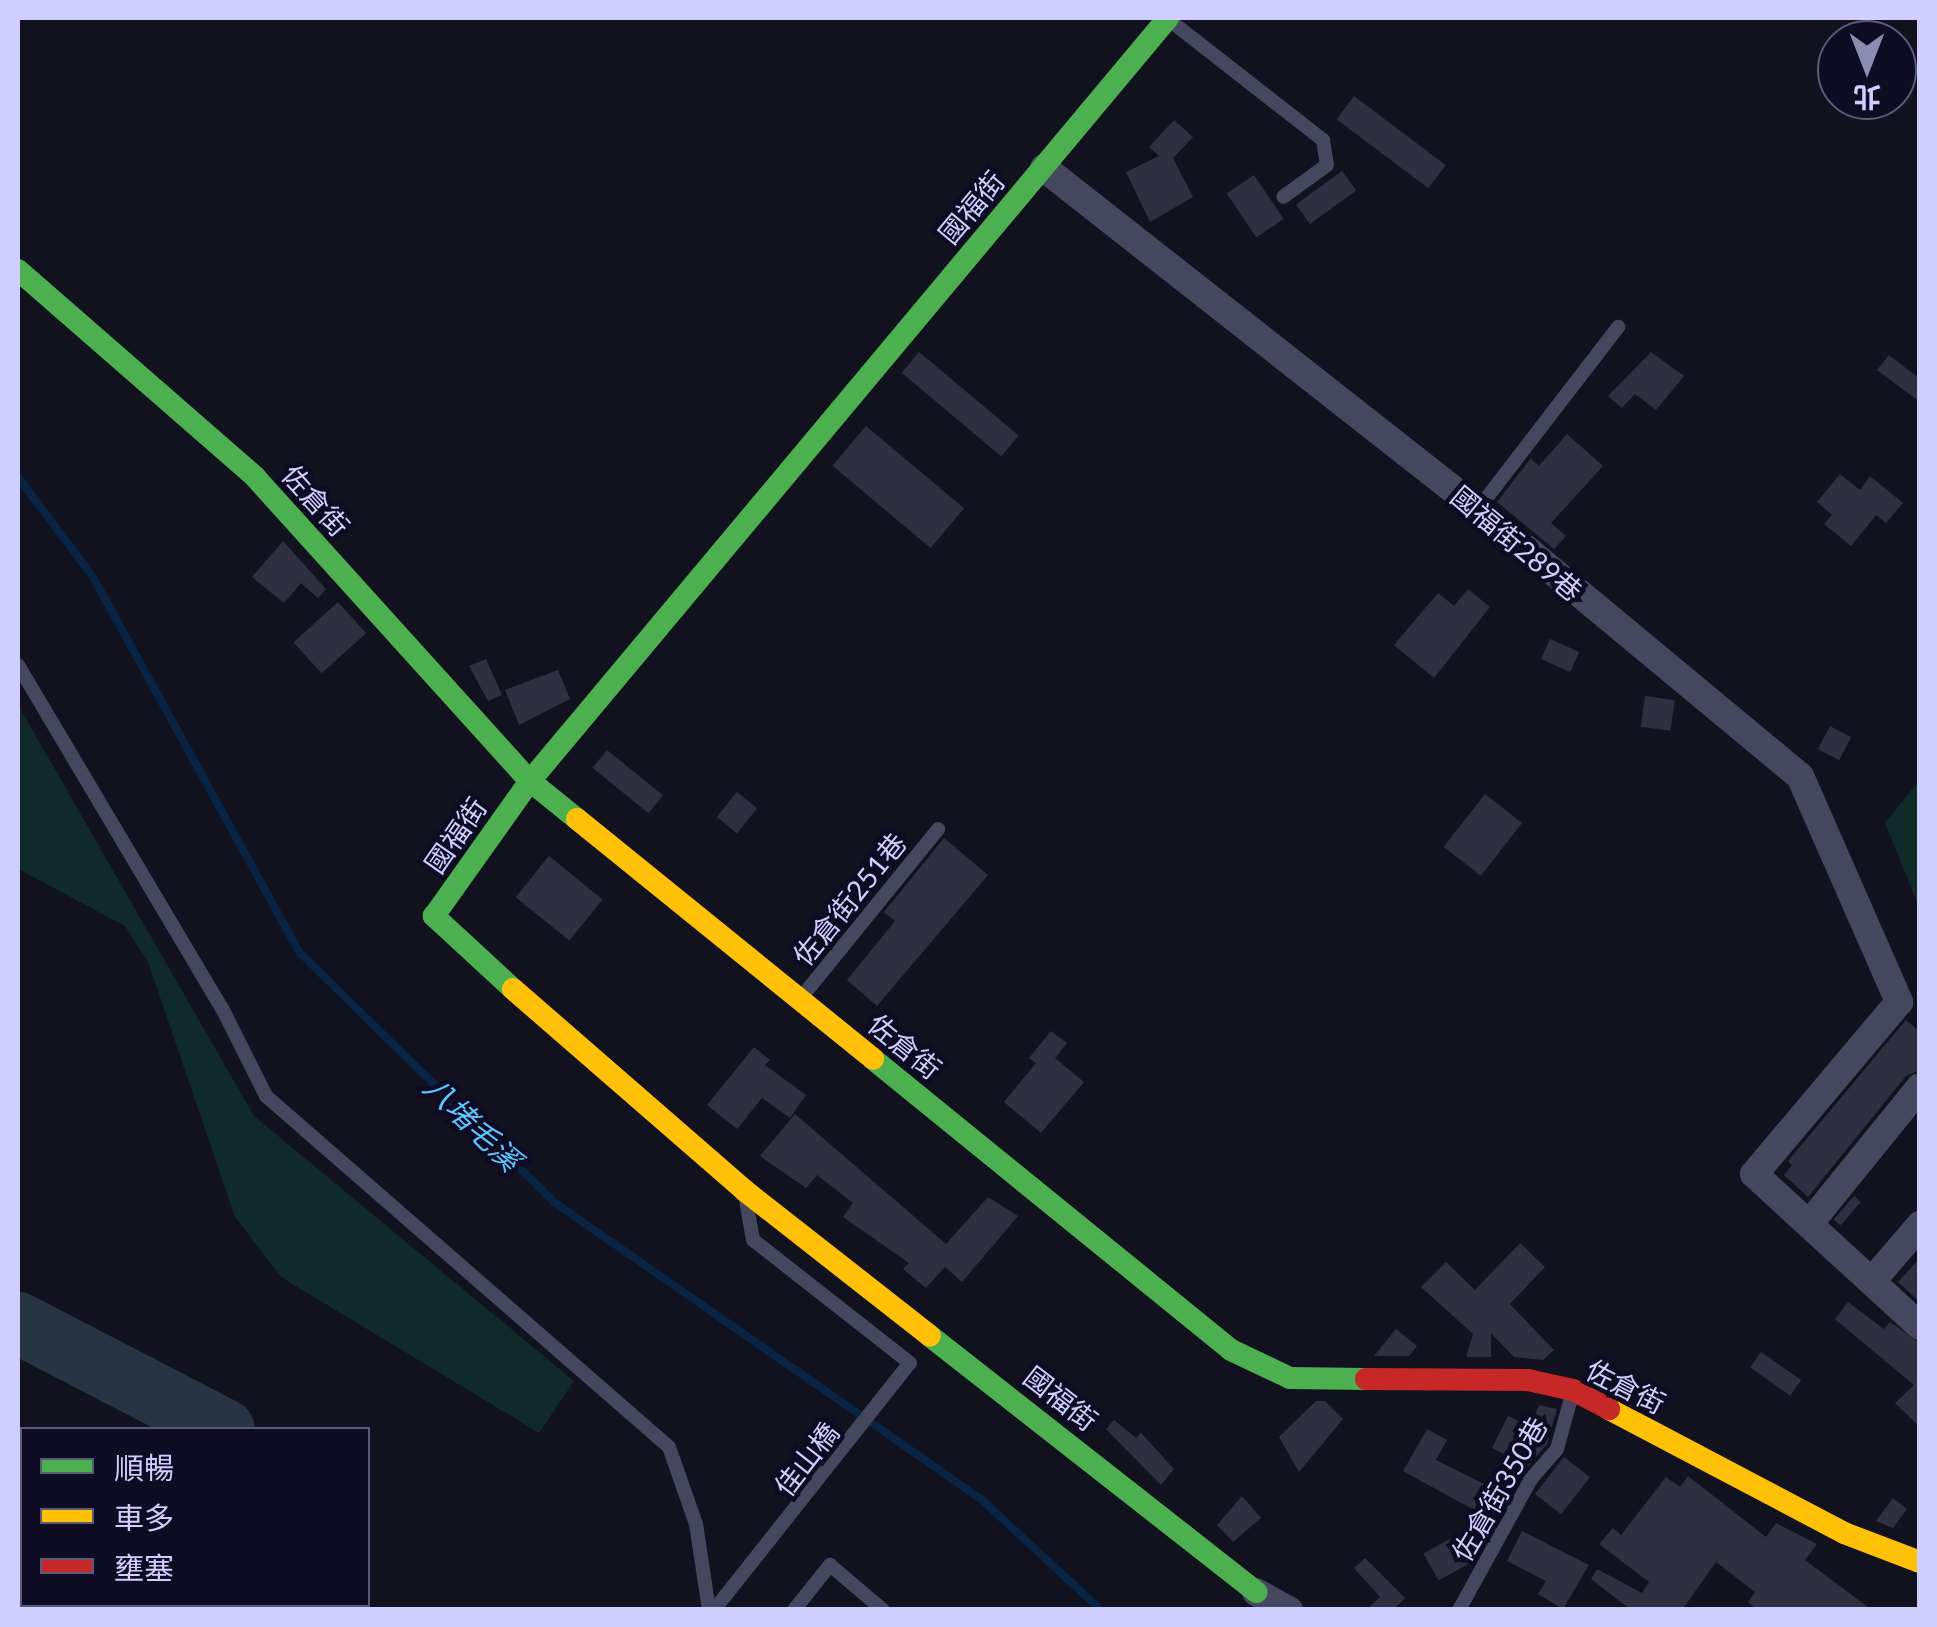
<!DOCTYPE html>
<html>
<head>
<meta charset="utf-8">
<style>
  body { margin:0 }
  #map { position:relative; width:1937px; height:1627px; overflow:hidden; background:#12111e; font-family:Lato,"Noto Sans TC",sans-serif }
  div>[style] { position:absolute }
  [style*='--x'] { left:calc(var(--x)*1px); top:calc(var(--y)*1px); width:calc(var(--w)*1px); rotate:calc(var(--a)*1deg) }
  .green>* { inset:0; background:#0f2a28 }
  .stream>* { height:8px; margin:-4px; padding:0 4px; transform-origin:4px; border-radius:4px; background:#082343 }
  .taxiway>* { height:62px; margin:-31px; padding:0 31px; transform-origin:31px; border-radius:31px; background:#283442 }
  .building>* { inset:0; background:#302f40; transform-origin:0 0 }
  .lane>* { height:14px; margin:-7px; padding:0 7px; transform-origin:7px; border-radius:7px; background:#45475f }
  .street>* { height:28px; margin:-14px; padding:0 14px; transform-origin:14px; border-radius:14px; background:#45475f }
  .fast>* { height:22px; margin:-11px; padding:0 11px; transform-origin:11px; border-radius:11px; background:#4caf50 }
  .slow>* { height:22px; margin:-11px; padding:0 11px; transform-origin:11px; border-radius:11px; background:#ffc107 }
  .jam>* { height:22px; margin:-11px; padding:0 11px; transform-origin:11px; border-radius:11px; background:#c62828 }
  span { translate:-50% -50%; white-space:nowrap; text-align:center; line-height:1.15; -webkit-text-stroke:9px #0d0c23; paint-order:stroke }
  .street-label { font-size:28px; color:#ceceff }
  .water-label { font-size:30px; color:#5cc5ff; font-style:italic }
  .frame { position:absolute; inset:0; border:20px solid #ceceff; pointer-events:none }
  .legend { position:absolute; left:20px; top:1427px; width:350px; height:180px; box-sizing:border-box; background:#0d0c23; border:2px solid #5a5a7b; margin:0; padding:12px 18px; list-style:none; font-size:30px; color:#ceceff }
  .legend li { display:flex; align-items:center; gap:20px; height:50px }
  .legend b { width:50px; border:2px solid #5a5a7b }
  .north { position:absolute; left:1817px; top:20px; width:100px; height:100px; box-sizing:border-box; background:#0d0c23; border:2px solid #5a5a7b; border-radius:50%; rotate:180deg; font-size:28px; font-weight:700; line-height:40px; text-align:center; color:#ceceff }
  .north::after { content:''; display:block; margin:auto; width:35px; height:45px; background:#8c8cb0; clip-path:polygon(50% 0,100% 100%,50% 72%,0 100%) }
</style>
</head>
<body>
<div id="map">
  <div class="green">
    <div style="clip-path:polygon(18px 705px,254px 1116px,574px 1381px,539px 1433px,281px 1277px,235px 1217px,148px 962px,125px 926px,18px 869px)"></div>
    <div style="clip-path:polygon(1919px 781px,1919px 907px,1885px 823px)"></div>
  </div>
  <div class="stream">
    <div style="--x:18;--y:477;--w:125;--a:53.1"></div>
    <div style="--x:93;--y:577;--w:429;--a:61.2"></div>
    <div style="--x:300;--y:953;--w:356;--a:44.4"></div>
    <div style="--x:554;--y:1202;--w:520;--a:34.82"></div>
    <div style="--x:981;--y:1499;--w:163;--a:42.8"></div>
  </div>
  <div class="taxiway">
    <div style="--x:18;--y:1323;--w:232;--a:27.4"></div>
    <div style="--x:298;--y:1610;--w:7;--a:-63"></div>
  </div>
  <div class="building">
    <div style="left:1354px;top:96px;width:115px;height:29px;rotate:37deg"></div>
    <div style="clip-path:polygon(1174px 120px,1193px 137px,1173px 158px,1193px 197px,1150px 222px,1126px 172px,1159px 156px,1149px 147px)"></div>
    <div style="left:1342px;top:171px;width:24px;height:57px;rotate:54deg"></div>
    <div style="left:1254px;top:175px;width:53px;height:33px;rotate:56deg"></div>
    <div style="left:919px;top:352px;width:130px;height:27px;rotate:40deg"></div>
    <div style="clip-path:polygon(1651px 352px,1684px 376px,1656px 410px,1635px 394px,1622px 408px,1608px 396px)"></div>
    <div style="clip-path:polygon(1889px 355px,1920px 379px,1920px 402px,1877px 370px)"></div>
    <div style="left:866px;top:426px;width:128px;height:52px;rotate:40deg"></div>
    <div style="clip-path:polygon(1567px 434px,1603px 466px,1551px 523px,1566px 536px,1554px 549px,1497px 502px,1531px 458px,1539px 466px)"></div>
    <div style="clip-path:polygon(1840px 474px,1860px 490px,1870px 476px,1903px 503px,1886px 523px,1876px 515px,1851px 546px,1824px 524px,1832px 515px,1817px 502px)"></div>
    <div style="clip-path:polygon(283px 541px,326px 589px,318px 598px,301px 583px,284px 603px,252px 577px)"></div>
    <div style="clip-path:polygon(1468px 589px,1490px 607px,1434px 678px,1394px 645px,1438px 593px,1454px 606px)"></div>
    <div style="left:338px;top:602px;width:42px;height:60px;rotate:48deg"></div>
    <div style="left:1550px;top:639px;width:32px;height:22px;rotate:24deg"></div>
    <div style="clip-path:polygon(486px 659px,502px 695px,488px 701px,469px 666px)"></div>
    <div style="clip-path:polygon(558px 670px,570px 699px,519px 725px,505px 690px)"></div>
    <div style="left:1645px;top:696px;width:30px;height:31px;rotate:8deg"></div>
    <div style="left:1830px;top:726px;width:24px;height:26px;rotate:28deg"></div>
    <div style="left:607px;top:750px;width:72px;height:23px;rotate:39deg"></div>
    <div style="left:737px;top:792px;width:26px;height:32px;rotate:39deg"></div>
    <div style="left:1485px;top:794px;width:47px;height:67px;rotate:38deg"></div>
    <div style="clip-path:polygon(944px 838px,988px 875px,877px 1006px,847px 980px,895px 921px,884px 912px)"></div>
    <div style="left:549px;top:856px;width:69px;height:53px;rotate:39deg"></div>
    <div style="clip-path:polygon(1906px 1020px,1920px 1032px,1920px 1070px,1906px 1076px,1808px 1197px,1784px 1175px,1792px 1165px,1788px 1161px)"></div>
    <div style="clip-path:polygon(1051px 1031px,1067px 1043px,1055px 1058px,1084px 1082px,1041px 1133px,1004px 1102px,1036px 1063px,1029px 1058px)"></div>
    <div style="clip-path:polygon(754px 1047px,770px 1060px,765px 1065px,806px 1095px,790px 1118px,762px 1098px,737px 1129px,707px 1105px)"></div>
    <div style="clip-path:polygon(795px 1114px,946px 1244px,988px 1197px,1018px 1216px,962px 1282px,945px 1267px,926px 1288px,903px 1269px,909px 1263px,843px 1217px,853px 1203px,817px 1175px,806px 1188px,760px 1156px)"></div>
    <div style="left:1854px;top:1196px;width:9px;height:31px;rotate:41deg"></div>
    <div style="clip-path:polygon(1520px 1243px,1545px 1267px,1510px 1304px,1554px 1350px,1543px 1360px,1514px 1357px,1491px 1333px,1491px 1357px,1466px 1357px,1473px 1334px,1421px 1287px,1446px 1262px,1475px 1290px)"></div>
    <div style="clip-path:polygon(1920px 1258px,1920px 1302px,1898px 1282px)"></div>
    <div style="clip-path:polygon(1848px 1302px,1884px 1329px,1890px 1322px,1920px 1343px,1920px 1427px,1895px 1403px,1914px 1385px,1835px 1319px)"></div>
    <div style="clip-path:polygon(1396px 1329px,1417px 1346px,1409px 1356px,1374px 1356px)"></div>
    <div style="left:1761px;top:1352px;width:49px;height:19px;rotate:35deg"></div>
    <div style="clip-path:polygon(1316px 1401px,1325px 1401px,1343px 1419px,1299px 1472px,1279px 1437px)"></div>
    <div style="clip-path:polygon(1539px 1405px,1557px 1409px,1547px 1444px,1528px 1466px,1492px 1448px,1508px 1416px,1530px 1426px)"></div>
    <div style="clip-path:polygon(1114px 1420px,1136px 1438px,1141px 1433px,1174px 1469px,1161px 1485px,1106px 1429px)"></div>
    <div style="clip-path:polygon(1427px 1429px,1447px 1440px,1436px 1460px,1486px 1485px,1474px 1510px,1403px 1471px)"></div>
    <div style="left:1564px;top:1457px;width:33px;height:47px;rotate:38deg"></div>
    <div style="clip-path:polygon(1688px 1476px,1766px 1537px,1776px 1523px,1817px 1544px,1805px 1560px,1872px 1610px,1757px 1610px,1748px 1602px,1755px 1592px,1716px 1562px,1682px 1610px,1631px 1610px,1591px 1579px,1597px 1569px,1642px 1593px,1649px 1582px,1599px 1544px,1613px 1528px,1621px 1535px,1666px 1477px,1680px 1487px)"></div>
    <div style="clip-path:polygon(1242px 1496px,1261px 1518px,1233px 1542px,1217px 1525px)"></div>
    <div style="clip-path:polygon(1893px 1498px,1907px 1509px,1893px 1528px,1876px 1521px)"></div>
    <div style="clip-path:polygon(1522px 1531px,1589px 1565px,1563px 1609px,1538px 1594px,1546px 1581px,1507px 1561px)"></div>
    <div style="left:1455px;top:1536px;width:31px;height:36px;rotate:61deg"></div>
    <div style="clip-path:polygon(1365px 1558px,1405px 1598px,1393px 1610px,1366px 1610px,1380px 1597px,1354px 1568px)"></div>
  </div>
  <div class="lane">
    <div style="--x:1168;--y:19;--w:197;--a:38"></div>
    <div style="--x:1323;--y:140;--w:25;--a:81"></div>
    <div style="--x:1327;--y:165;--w:54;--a:144"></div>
    <div style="--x:1478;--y:509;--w:230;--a:-52.4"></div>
    <div style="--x:18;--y:665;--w:399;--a:59.3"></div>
    <div style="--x:222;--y:1008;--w:98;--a:63.4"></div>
    <div style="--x:266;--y:1096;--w:534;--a:41.05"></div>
    <div style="--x:669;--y:1447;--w:82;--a:70.7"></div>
    <div style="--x:696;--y:1524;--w:87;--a:81.4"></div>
    <div style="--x:800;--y:999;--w:219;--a:-50.9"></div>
    <div style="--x:714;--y:1610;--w:315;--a:-51.6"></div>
    <div style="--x:910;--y:1363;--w:199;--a:-141.9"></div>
    <div style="--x:753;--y:1240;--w:40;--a:-100"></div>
    <div style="--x:794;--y:1610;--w:58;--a:-51.3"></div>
    <div style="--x:830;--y:1565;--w:70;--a:40.3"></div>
    <div style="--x:1459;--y:1610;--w:149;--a:-61.2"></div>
    <div style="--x:1531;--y:1479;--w:40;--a:-49"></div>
    <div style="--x:1557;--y:1449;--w:60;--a:-74.6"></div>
  </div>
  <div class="street">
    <div style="--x:1044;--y:168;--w:552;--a:38.16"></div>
    <div style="--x:1478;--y:509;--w:418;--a:39.7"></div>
    <div style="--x:1800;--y:776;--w:247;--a:66.3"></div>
    <div style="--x:1899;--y:1002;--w:225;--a:130.1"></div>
    <div style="--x:1754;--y:1174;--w:225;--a:42.5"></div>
    <div style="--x:1809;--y:1224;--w:176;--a:-51"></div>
    <div style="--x:1872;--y:1281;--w:74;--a:-49.4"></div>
    <div style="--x:1256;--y:1592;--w:38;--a:29"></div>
  </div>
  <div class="fast">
    <div style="--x:18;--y:270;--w:315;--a:41.1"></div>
    <div style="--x:255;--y:477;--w:410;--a:47.9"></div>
    <div style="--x:530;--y:781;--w:60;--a:39"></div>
    <div style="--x:513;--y:989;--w:108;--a:-137.3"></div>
    <div style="--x:434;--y:916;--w:166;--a:-54.6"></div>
    <div style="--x:530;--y:781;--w:995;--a:-50.1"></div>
    <div style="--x:873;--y:1059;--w:461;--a:39.1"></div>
    <div style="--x:1231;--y:1350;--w:65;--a:25.4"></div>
    <div style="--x:1290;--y:1378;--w:76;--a:0.8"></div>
    <div style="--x:930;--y:1336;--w:415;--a:38.1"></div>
  </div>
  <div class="slow">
    <div style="--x:577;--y:819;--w:381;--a:39"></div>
    <div style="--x:513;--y:989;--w:306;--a:41"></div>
    <div style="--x:744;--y:1190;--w:236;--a:38.1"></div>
    <div style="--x:1609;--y:1409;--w:266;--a:27.8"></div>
    <div style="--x:1844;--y:1533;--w:81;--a:20.9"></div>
  </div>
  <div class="jam">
    <div style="--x:1366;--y:1379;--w:162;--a:0.4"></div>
    <div style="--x:1528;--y:1380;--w:46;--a:12.5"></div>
    <div style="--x:1573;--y:1390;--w:41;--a:27.8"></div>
  </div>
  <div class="street-label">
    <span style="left:971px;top:207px;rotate:-50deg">國福街</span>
    <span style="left:316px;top:500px;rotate:48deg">佐倉街</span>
    <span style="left:1517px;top:543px;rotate:40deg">國福街289巷</span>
    <span style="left:455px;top:835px;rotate:-55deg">國福街</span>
    <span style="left:849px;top:899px;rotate:-51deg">佐倉街251巷</span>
    <span style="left:905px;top:1046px;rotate:39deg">佐倉街</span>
    <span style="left:1626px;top:1386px;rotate:27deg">佐倉街</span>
    <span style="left:1061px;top:1398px;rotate:38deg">國福街</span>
    <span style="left:806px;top:1459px;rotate:-52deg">佳山橋</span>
    <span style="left:1499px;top:1489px;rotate:-60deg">佐倉街350巷</span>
  </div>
  <div class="water-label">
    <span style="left:473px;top:1123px;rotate:44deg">八堵毛溪</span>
  </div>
  <div class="frame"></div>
  <ul class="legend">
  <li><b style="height:12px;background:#4caf50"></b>順暢</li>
  <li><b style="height:12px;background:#ffc107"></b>車多</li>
  <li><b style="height:12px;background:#c62828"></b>壅塞</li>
  </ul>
  <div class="north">北</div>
</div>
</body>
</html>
